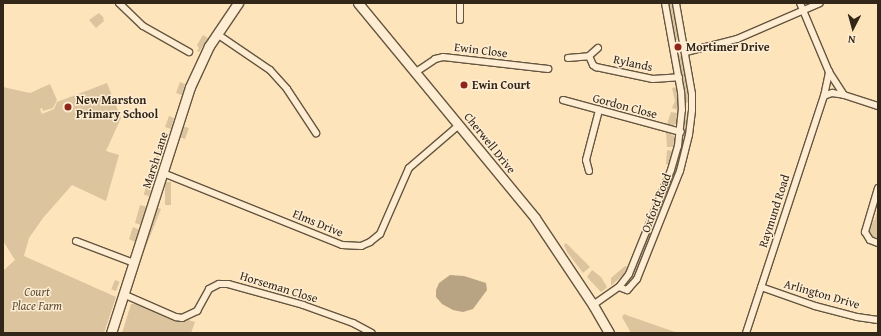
<!DOCTYPE html>
<html>
<head>
<meta charset="utf-8">
<style>
  body { margin:0 }
  #map { position:relative; width:881px; height:336px; overflow:hidden; background:#fee4ba; font-family:"Gentium Book Plus",serif }
  div>[style] { position:absolute }
  [style*='--x'] { left:calc(var(--x)*1px); top:calc(var(--y)*1px); width:calc(var(--w)*1px); rotate:calc(var(--a)*1deg) }
  .green>* { inset:0; background:#dbc49e; transform-origin:0 0 }
  .water>* { inset:0; background:#b8a383 }
  .roads { filter:drop-shadow(1px 0 #645640) drop-shadow(-1px 0 #645640) drop-shadow(0 1px #645640) drop-shadow(0 -1px #645640) }
  .street>* { height:6px; margin:-3px; padding:0 3px; transform-origin:3px; border-radius:3px; background:#feedd2 }
  .secondary>* { height:9px; margin:-4.5px; padding:0 4.5px; transform-origin:4.5px; border-radius:4.5px; background:#feedd2 }
  .dots>* { width:11px; height:11px; translate:-50% -50%; box-sizing:border-box; border:2px solid #feedd2; border-radius:50% }
  span { translate:-50% -50%; white-space:nowrap; text-align:center; line-height:1.15; -webkit-text-stroke:3px #feedd2; paint-order:stroke }
  .poi-label { font-size:12px; color:#312618; font-weight:700 }
  .left { translate:0 -50%; text-align:left }
  .street-label { font-size:12px; color:#312618 }
  .park-label { font-size:12px; color:#5c4e3a; font-style:italic }
  .frame { position:absolute; inset:0; border:4px solid #312618; pointer-events:none }
  .north { position:absolute; left:833px; top:8px; width:40px; height:40px; -webkit-text-stroke:3px #feedd2; paint-order:stroke; rotate:186deg; font-size:11px; font-weight:700; line-height:16px; text-align:center; color:#312618 }
  .north::after { content:''; display:block; margin:auto; width:14px; height:18px; background:#312618; clip-path:polygon(50% 0,100% 100%,50% 72%,0 100%) }
</style>
</head>
<body>
<div id="map">
  <div class="green">
    <div style="clip-path:polygon(668px 3px,673px 3px,680px 39px,676px 40px)"></div>
    <div style="clip-path:polygon(99px 13px,104px 18px,103px 19px,104px 21px,96px 28px,89px 20px)"></div>
    <div style="clip-path:polygon(203px 35px,208px 38px,199px 52px,197px 51px,199px 48px,197px 45px)"></div>
    <div style="clip-path:polygon(680px 50px,682px 50px,689px 89px,689px 100px,687px 103px,685px 102px,678px 56px,681px 55px)"></div>
    <div style="clip-path:polygon(180px 82px,185px 84px,182px 95px,176px 93px)"></div>
    <div style="clip-path:polygon(107px 83px,121px 118px,106px 151px,119px 155px,106px 201px,72px 185px,43px 218px,29px 238px,24px 256px,116px 297px,104px 333px,3px 333px,3px 271px,15px 260px,3px 241px,3px 87px,30px 93px,50px 84px,57px 100px,53px 108px,43px 111px,42px 108px,40px 109px,42px 114px,54px 109px,57px 102px)"></div>
    <div style="clip-path:polygon(677px 87px,678px 96px,678px 110px,672px 108px,675px 101px,672px 88px)"></div>
    <div style="clip-path:polygon(671px 112px,677px 113px,678px 117px,676px 124px,670px 126px,667px 124px)"></div>
    <div style="clip-path:polygon(169px 116px,174px 118px,171px 129px,165px 127px)"></div>
    <div style="clip-path:polygon(687px 116px,687px 132px,680px 163px,635px 277px,632px 280px,633px 277px,632px 276px,673px 175px,683px 139px,685px 117px)"></div>
    <div style="clip-path:polygon(182px 126px,189px 128px,185px 139px,179px 137px)"></div>
    <div style="clip-path:polygon(666px 132px,674px 136px,676px 140px,674px 147px,667px 147px)"></div>
    <div style="left:163px;top:133px;width:6px;height:10px;rotate:18deg"></div>
    <div style="clip-path:polygon(159px 149px,164px 151px,160px 161px,155px 160px)"></div>
    <div style="clip-path:polygon(667px 150px,673px 151px,669px 165px,666px 164px)"></div>
    <div style="left:151px;top:169px;width:7px;height:11px;rotate:16deg"></div>
    <div style="left:165px;top:182px;width:6px;height:23px"></div>
    <div style="left:147px;top:184px;width:6px;height:11px;rotate:18deg"></div>
    <div style="clip-path:polygon(140px 205px,147px 207px,141px 225px,135px 223px)"></div>
    <div style="clip-path:polygon(156px 207px,161px 209px,133px 279px,132px 279px)"></div>
    <div style="clip-path:polygon(878px 208px,878px 238px,869px 236px,867px 231px,875px 219px)"></div>
    <div style="clip-path:polygon(133px 227px,140px 230px,135px 242px,129px 239px)"></div>
    <div style="clip-path:polygon(566px 243px,590px 267px,583px 273px,567px 252px,564px 245px)"></div>
    <div style="clip-path:polygon(625px 266px,628px 267px,624px 274px,611px 286px,611px 278px)"></div>
    <div style="clip-path:polygon(592px 270px,601px 277px,607px 287px,604px 290px,601px 292px,587px 277px)"></div>
    <div style="left:115px;top:280px;width:5px;height:10px;rotate:22deg"></div>
    <div style="clip-path:polygon(131px 304px,139px 304px,176px 320px,188px 320px,195px 322px,191px 333px,122px 333px)"></div>
    <div style="clip-path:polygon(624px 314px,629px 316px,678px 333px,631px 333px,622px 317px)"></div>
  </div>
  <div class="water">
    <div style="clip-path:polygon(450px 275px,464px 276px,486px 283px,487px 290px,473px 309px,463px 312px,453px 310px,442px 304px,436px 297px,436px 290px,439px 283px)"></div>
  </div>
  <div class="roads">
    <div class="street">
      <div style="--x:119;--y:3;--w:33;--a:44"></div>
      <div style="--x:143;--y:26;--w:53;--a:29.5"></div>
      <div style="--x:460;--y:3;--w:17;--a:90"></div>
      <div style="--x:217;--y:34;--w:64;--a:34.2"></div>
      <div style="--x:270;--y:70;--w:25;--a:48"></div>
      <div style="--x:287;--y:89;--w:53;--a:56.6"></div>
      <div style="--x:686;--y:52;--w:53;--a:-14.3"></div>
      <div style="--x:737;--y:39;--w:90;--a:-23.4"></div>
      <div style="--x:589;--y:56;--w:10;--a:66"></div>
      <div style="--x:593;--y:65;--w:4;--a:34"></div>
      <div style="--x:596;--y:67;--w:58;--a:11.9"></div>
      <div style="--x:653;--y:79;--w:26;--a:-4"></div>
      <div style="--x:568;--y:58;--w:21;--a:-5"></div>
      <div style="--x:589;--y:56;--w:12;--a:-42"></div>
      <div style="--x:416;--y:72;--w:23;--a:-34"></div>
      <div style="--x:435;--y:59;--w:8;--a:-14"></div>
      <div style="--x:443;--y:57;--w:106;--a:6.5"></div>
      <div style="--x:829;--y:72;--w:27;--a:57"></div>
      <div style="--x:844;--y:95;--w:36;--a:18"></div>
      <div style="--x:824;--y:96;--w:9;--a:-21"></div>
      <div style="--x:832;--y:93;--w:12;--a:9"></div>
      <div style="--x:563;--y:100;--w:122;--a:15.2"></div>
      <div style="--x:589;--y:171;--w:11;--a:-105"></div>
      <div style="--x:586;--y:160;--w:52;--a:-75.4"></div>
      <div style="--x:163;--y:173;--w:193;--a:21.9"></div>
      <div style="--x:342;--y:245;--w:19;--a:3"></div>
      <div style="--x:361;--y:246;--w:10;--a:-24"></div>
      <div style="--x:370;--y:242;--w:13;--a:-39"></div>
      <div style="--x:380;--y:234;--w:72;--a:-66.3"></div>
      <div style="--x:409;--y:168;--w:66;--a:-40.7"></div>
      <div style="--x:878;--y:188;--w:46;--a:106.5"></div>
      <div style="--x:865;--y:232;--w:9;--a:58"></div>
      <div style="--x:870;--y:240;--w:9;--a:21"></div>
      <div style="--x:76;--y:241;--w:62;--a:20.8"></div>
      <div style="--x:619;--y:287;--w:9;--a:21"></div>
      <div style="--x:627;--y:290;--w:3;--a:-45"></div>
      <div style="--x:629;--y:288;--w:12;--a:-48"></div>
      <div style="--x:637;--y:279;--w:116;--a:-68.3"></div>
      <div style="--x:680;--y:171;--w:37;--a:-76"></div>
      <div style="--x:689;--y:135;--w:25;--a:-83"></div>
      <div style="--x:692;--y:110;--w:16;--a:-90"></div>
      <div style="--x:692;--y:94;--w:92;--a:-100"></div>
      <div style="--x:761;--y:287;--w:57;--a:19.4"></div>
      <div style="--x:815;--y:306;--w:43;--a:14.7"></div>
      <div style="--x:857;--y:317;--w:21;--a:8"></div>
      <div style="--x:123;--y:294;--w:58;--a:23.5"></div>
      <div style="--x:176;--y:317;--w:6;--a:9"></div>
      <div style="--x:182;--y:318;--w:17;--a:-25"></div>
      <div style="--x:197;--y:311;--w:25;--a:-61"></div>
      <div style="--x:209;--y:289;--w:11;--a:-27"></div>
      <div style="--x:219;--y:284;--w:9;--a:0"></div>
      <div style="--x:228;--y:284;--w:78;--a:15.6"></div>
      <div style="--x:303;--y:305;--w:53;--a:19.8"></div>
      <div style="--x:353;--y:323;--w:21;--a:28"></div>
      <div style="--x:593;--y:305;--w:32;--a:-35"></div>
      <div style="--x:619;--y:287;--w:16;--a:-52"></div>
      <div style="--x:629;--y:274;--w:112;--a:-68"></div>
      <div style="--x:671;--y:170;--w:25;--a:-74"></div>
      <div style="--x:678;--y:146;--w:36;--a:-84"></div>
      <div style="--x:682;--y:110;--w:18;--a:-93"></div>
      <div style="--x:681;--y:92;--w:90;--a:-100.2"></div>
      <div style="--x:746;--y:333;--w:250;--a:-71.8"></div>
      <div style="--x:824;--y:96;--w:25;--a:-78"></div>
      <div style="--x:829;--y:72;--w:75;--a:-112.8"></div>
    </div>
    <div class="secondary">
      <div style="--x:358;--y:3;--w:278;--a:50.5"></div>
      <div style="--x:535;--y:218;--w:105;--a:56.3"></div>
      <div style="--x:593;--y:305;--w:32;--a:60"></div>
      <div style="--x:111;--y:333;--w:258;--a:-72.2"></div>
      <div style="--x:190;--y:87;--w:45;--a:-65.1"></div>
      <div style="--x:209;--y:46;--w:52;--a:-56"></div>
    </div>
  </div>
  <div class="dots">
    <div style="left:678px;top:47px;background:#8f2418"></div>
    <div style="left:464px;top:85px;background:#8f2418"></div>
    <div style="left:68px;top:107px;background:#8f2418"></div>
  </div>
  <div class="poi-label">
    <span class="left" style="left:686px;top:47px">Mortimer Drive</span>
    <span class="left" style="left:472px;top:85px">Ewin Court</span>
    <span class="left" style="left:76px;top:107px">New Marston<br>Primary School</span>
  </div>
  <div class="street-label">
    <span style="left:481px;top:50px;rotate:7deg">Ewin Close</span>
    <span style="left:633px;top:63px;rotate:12deg">Rylands</span>
    <span style="left:625px;top:106px;rotate:15deg">Gordon Close</span>
    <span style="left:490px;top:143px;rotate:51deg">Cherwell Drive</span>
    <span style="left:155px;top:160px;rotate:-72deg">Marsh Lane</span>
    <span style="left:656px;top:203px;rotate:-69deg">Oxford Road</span>
    <span style="left:774px;top:211px;rotate:-72deg">Raymund Road</span>
    <span style="left:318px;top:223px;rotate:22deg">Elms Drive</span>
    <span style="left:279px;top:287px;rotate:17deg">Horseman Close</span>
    <span style="left:822px;top:294px;rotate:16deg">Arlington Drive</span>
  </div>
  <div class="park-label">
    <span style="left:37px;top:299px">Court<br>Place Farm</span>
  </div>
  <div class="frame"></div>
  <div class="north">N</div>
</div>
</body>
</html>
